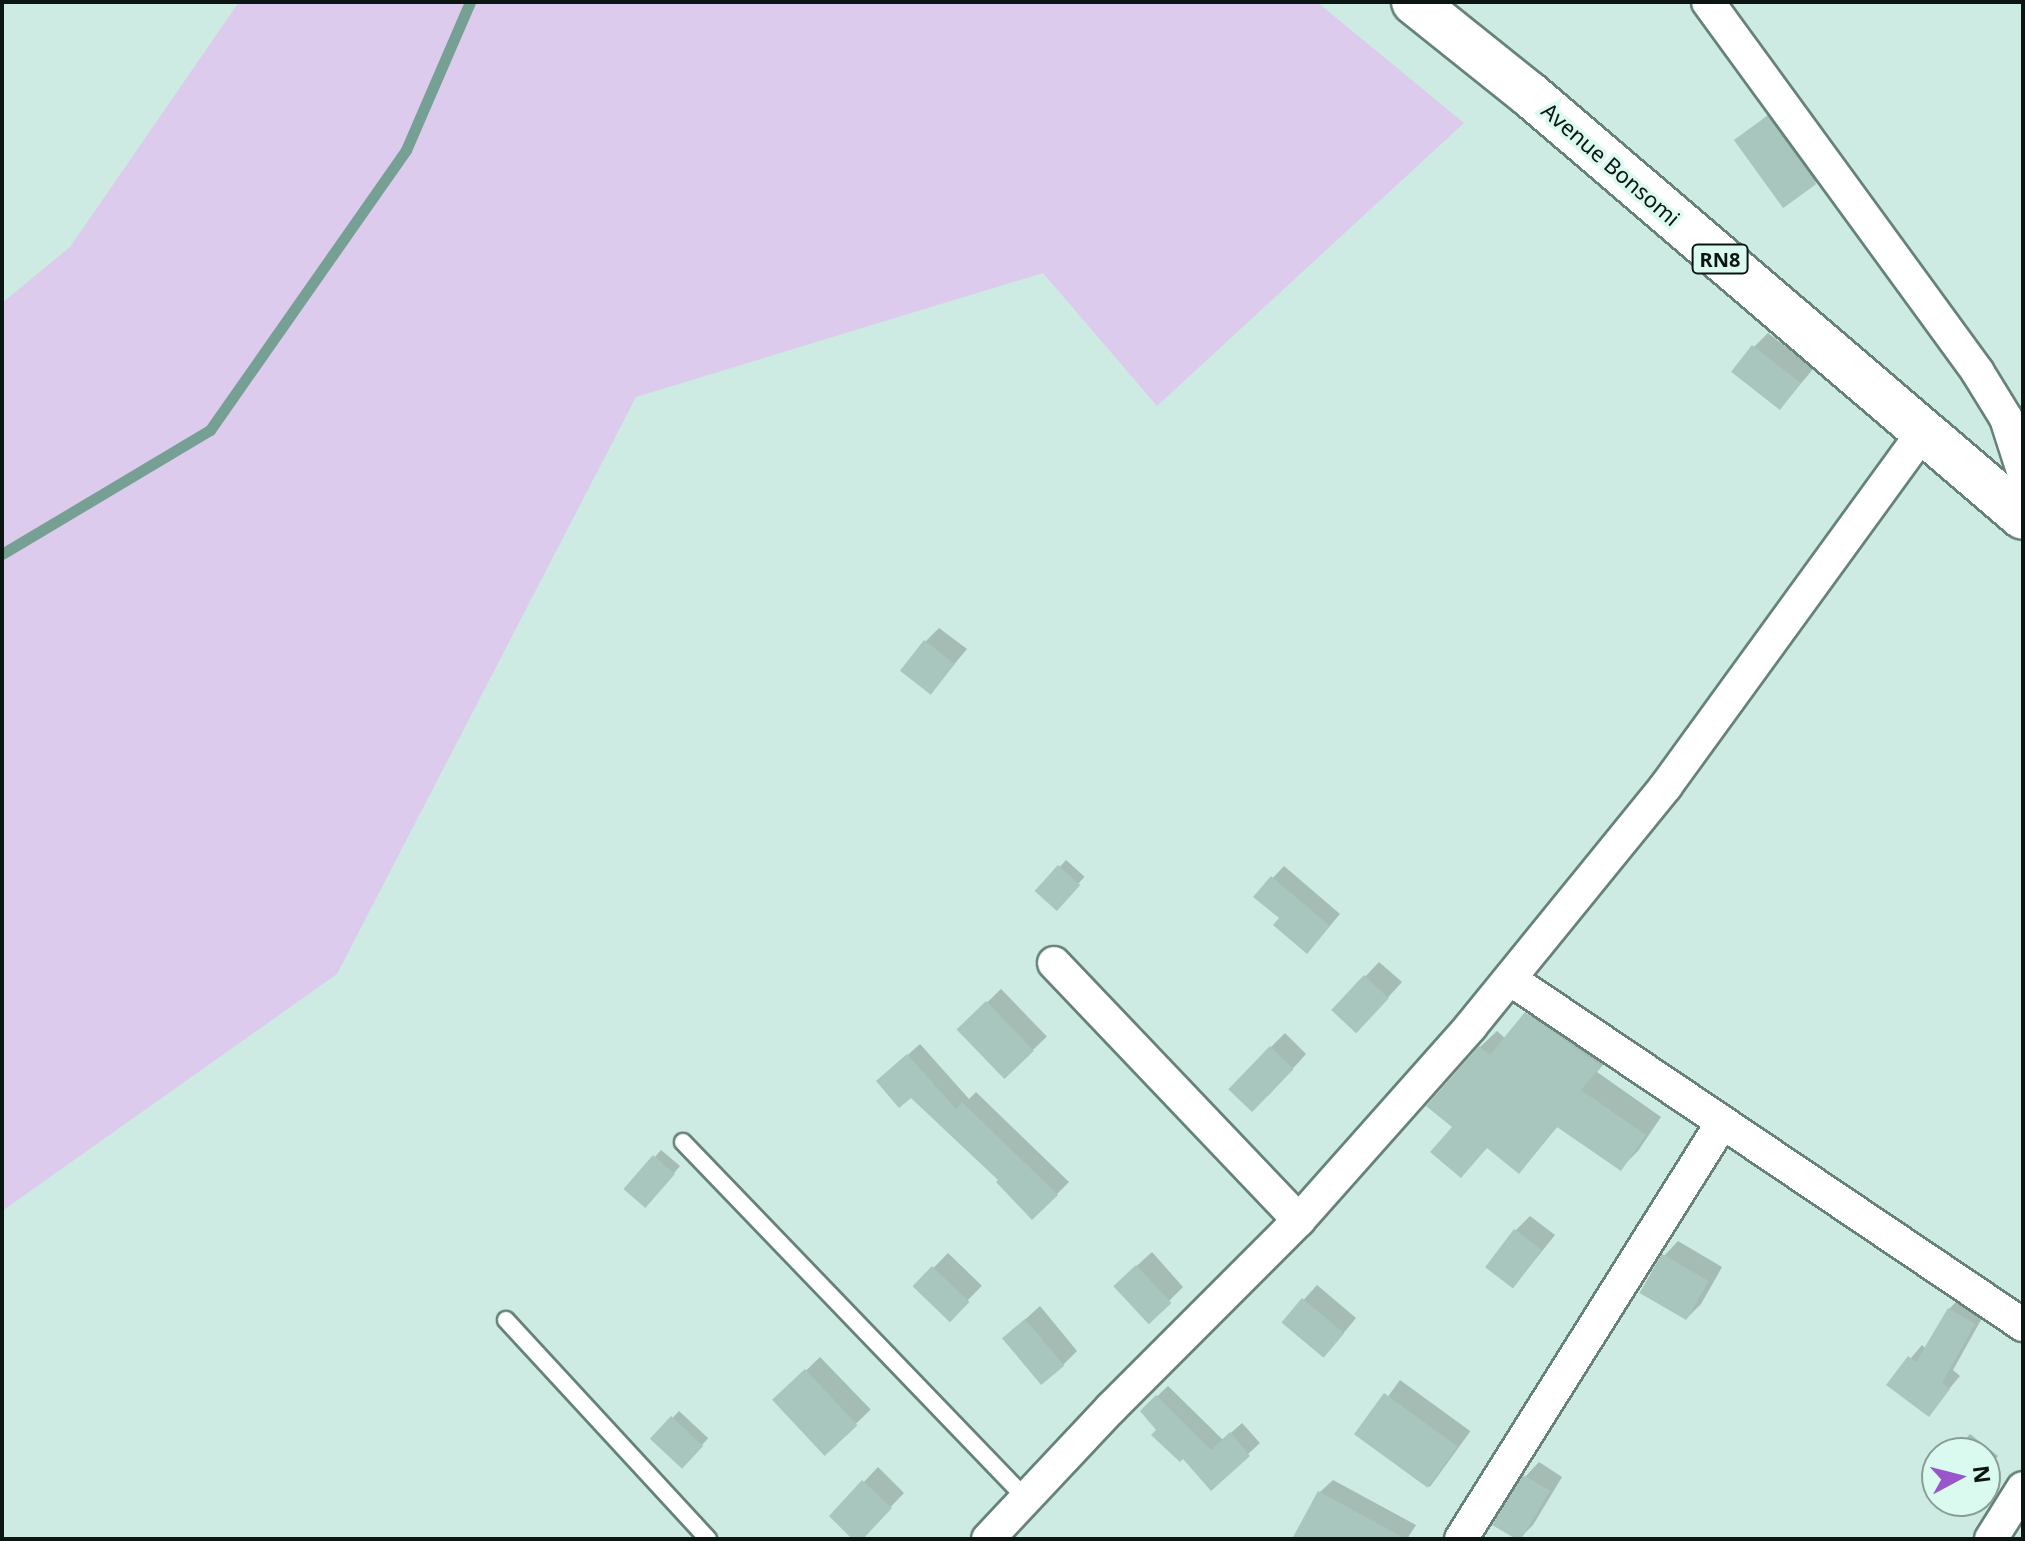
<!DOCTYPE html>
<html>
<head>
<meta charset="utf-8">
<style>
  body { margin:0 }
  #map { position:relative; width:2025px; height:1541px; overflow:hidden; background:#cdebe2; font-family:"Noto Sans",sans-serif }
  div>[style] { position:absolute }
  [style*='--x'] { left:calc(var(--x)*1px); top:calc(var(--y)*1px); width:calc(var(--w)*1px); rotate:calc(var(--a)*1deg) }
  .green>* { inset:0; background:#dccbec }
  .shadow>* { inset:0; background:#0003; transform-origin:0 0 }
  .stream>* { height:11px; margin:-5.5px; padding:0 5.5px; transform-origin:5.5px; border-radius:5.5px; background:#75a093 }
  .building>* { inset:0; background:#a8c6bd; transform-origin:0 0 }
  .roads { filter:drop-shadow(2px 0 #668279) drop-shadow(-2px 0 #668279) drop-shadow(0 2px #668279) drop-shadow(0 -2px #668279) }
  .service>* { height:16px; margin:-8px; padding:0 8px; transform-origin:8px; border-radius:8px; background:#fff }
  .minor>* { height:32px; margin:-16px; padding:0 16px; transform-origin:16px; border-radius:16px; background:#fff }
  .primary>* { height:44px; margin:-22px; padding:0 22px; transform-origin:22px; border-radius:22px; background:#fff }
  span { translate:-50% -50%; white-space:nowrap; text-align:center; line-height:1.15; -webkit-text-stroke:7px #daf9ef; paint-order:stroke }
  .shield-label span { padding:2px 6px; background:#daf9ef; border:2px solid; border-radius:6px; -webkit-text-stroke-width:0 }
  .shield-label { font-size:20px; color:#0b1613; font-weight:700 }
  .street-label { font-size:22px; color:#0b1613 }
  .frame { position:absolute; inset:0; border:4px solid #0b1613; pointer-events:none }
  .north { position:absolute; left:1921px; top:1437px; width:80px; height:80px; box-sizing:border-box; background:#daf9ef; border:2px solid #879e97; border-radius:50%; rotate:83deg; font-size:22px; font-weight:700; line-height:32px; text-align:center; color:#0b1613 }
  .north::after { content:''; display:block; margin:auto; width:28px; height:36px; background:#9956cb; clip-path:polygon(50% 0,100% 100%,50% 72%,0 100%) }
</style>
</head>
<body>
<div id="map">
  <div class="green">
    <div style="clip-path:polygon(239px 2px,1317px 2px,1464px 123px,1157px 406px,1043px 273px,636px 397px,337px 974px,2px 1211px,2px 303px,70px 247px)"></div>
  </div>
  <div class="shadow">
    <div style="clip-path:polygon(1782px 103px,1830px 168px,1816px 182px,1737px 141px)"></div>
    <div style="clip-path:polygon(1768px 333px,1814px 368px,1781px 407px,1754px 347px)"></div>
    <div style="clip-path:polygon(939px 628px,967px 649px,931px 692px,925px 642px)"></div>
    <div style="left:1066px;top:860px;width:25px;height:42px;rotate:42deg"></div>
    <div style="clip-path:polygon(1284px 866px,1340px 914px,1318px 940px,1256px 896px)"></div>
    <div style="clip-path:polygon(1379px 962px,1402px 982px,1371px 1016px,1334px 1010px)"></div>
    <div style="left:1001px;top:989px;width:66px;height:58px;rotate:46deg"></div>
    <div style="clip-path:polygon(1544px 997px,1616px 1049px,1597px 1072px,1661px 1117px,1638px 1151px,1621px 1168px,1559px 1125px,1519px 1171px,1488px 1146px,1461px 1175px,1454px 1127px,1480px 1047px,1497px 1031px,1506px 1039px)"></div>
    <div style="clip-path:polygon(1285px 1033px,1306px 1054px,1268px 1096px,1271px 1047px)"></div>
    <div style="clip-path:polygon(920px 1044px,969px 1099px,976px 1092px,1069px 1182px,1057px 1194px,1001px 1180px,891px 1070px)"></div>
    <div style="clip-path:polygon(661px 1150px,680px 1166px,652px 1199px,655px 1157px)"></div>
    <div style="clip-path:polygon(1530px 1216px,1555px 1235px,1514px 1286px,1516px 1230px)"></div>
    <div style="clip-path:polygon(1678px 1241px,1722px 1267px,1701px 1304px,1687px 1318px,1664px 1256px)"></div>
    <div style="clip-path:polygon(1152px 1252px,1183px 1287px,1169px 1301px,1130px 1272px)"></div>
    <div style="left:948px;top:1253px;width:47px;height:47px;rotate:44deg"></div>
    <div style="clip-path:polygon(1317px 1285px,1356px 1318px,1337px 1341px,1284px 1322px)"></div>
    <div style="clip-path:polygon(1961px 1297px,1986px 1311px,1953px 1370px,1960px 1376px,1928px 1414px,1889px 1384px,1922px 1345px,1926px 1349px,1949px 1309px)"></div>
    <div style="clip-path:polygon(1040px 1306px,1077px 1351px,1063px 1365px,1019px 1325px)"></div>
    <div style="left:820px;top:1357px;width:73px;height:63px;rotate:46deg"></div>
    <div style="left:1400px;top:1380px;width:87px;height:69px;rotate:36deg"></div>
    <div style="clip-path:polygon(1168px 1386px,1223px 1440px,1242px 1423px,1260px 1443px,1211px 1488px,1142px 1411px)"></div>
    <div style="left:679px;top:1411px;width:40px;height:38px;rotate:43deg"></div>
    <div style="clip-path:polygon(1970px 1434px,1998px 1456px,1985px 1473px,1985px 1453px,1954px 1453px)"></div>
    <div style="clip-path:polygon(1539px 1462px,1562px 1477px,1533px 1525px,1519px 1539px,1525px 1477px)"></div>
    <div style="clip-path:polygon(878px 1467px,904px 1493px,860px 1539px,855px 1539px,832px 1516px)"></div>
    <div style="clip-path:polygon(1333px 1480px,1416px 1525px,1407px 1539px,1294px 1539px,1320px 1492px)"></div>
  </div>
  <div class="stream">
    <div style="--x:2;--y:554;--w:242;--a:-30.8"></div>
    <div style="--x:210;--y:430;--w:342;--a:-55"></div>
    <div style="--x:406;--y:150;--w:161;--a:-66.6"></div>
  </div>
  <div class="building">
    <div style="left:1767px;top:116px;width:84px;height:41px;rotate:54deg"></div>
    <div style="left:1752px;top:345px;width:62px;height:34px;rotate:38deg"></div>
    <div style="left:924px;top:640px;width:39px;height:39px;rotate:38deg"></div>
    <div style="left:1058px;top:865px;width:30px;height:35px;rotate:42deg"></div>
    <div style="clip-path:polygon(1271px 876px,1330px 926px,1307px 954px,1273px 925px,1279px 918px,1253px 897px)"></div>
    <div style="left:1364px;top:975px;width:34px;height:48px;rotate:43deg"></div>
    <div style="left:986px;top:1001px;width:69px;height:41px;rotate:46deg"></div>
    <div style="clip-path:polygon(1525px 1012px,1601px 1066px,1581px 1090px,1646px 1135px,1621px 1171px,1557px 1127px,1519px 1174px,1487px 1148px,1461px 1178px,1430px 1152px,1452px 1127px,1426px 1106px,1479px 1046px,1490px 1055px)"></div>
    <div style="left:1270px;top:1046px;width:33px;height:60px;rotate:44deg"></div>
    <div style="clip-path:polygon(907px 1054px,956px 1109px,962px 1102px,1058px 1195px,1032px 1220px,996px 1182px,998px 1180px,911px 1098px,899px 1108px,876px 1081px)"></div>
    <div style="left:653px;top:1155px;width:29px;height:45px;rotate:41deg"></div>
    <div style="left:1514px;top:1229px;width:35px;height:48px;rotate:37deg"></div>
    <div style="left:1662px;top:1254px;width:54px;height:45px;rotate:30deg"></div>
    <div style="left:1136px;top:1265px;width:52px;height:31px;rotate:47deg"></div>
    <div style="left:932px;top:1266px;width:52px;height:28px;rotate:44deg"></div>
    <div style="left:1302px;top:1298px;width:55px;height:32px;rotate:40deg"></div>
    <div style="clip-path:polygon(1948px 1308px,1975px 1324px,1942px 1383px,1950px 1389px,1929px 1417px,1886px 1385px,1908px 1356px,1916px 1362px)"></div>
    <div style="left:1025px;top:1319px;width:61px;height:30px;rotate:50deg"></div>
    <div style="left:805px;top:1369px;width:77px;height:45px;rotate:47deg"></div>
    <div style="left:1384px;top:1393px;width:91px;height:51px;rotate:36deg"></div>
    <div style="clip-path:polygon(1156px 1395px,1211px 1450px,1230px 1432px,1250px 1456px,1211px 1491px,1183px 1459px,1180px 1462px,1151px 1435px,1156px 1430px,1140px 1411px)"></div>
    <div style="left:671px;top:1416px;width:44px;height:31px;rotate:43deg"></div>
    <div style="clip-path:polygon(1523px 1475px,1550px 1491px,1521px 1539px,1516px 1539px,1492px 1525px)"></div>
    <div style="clip-path:polygon(862px 1480px,892px 1508px,863px 1539px,852px 1539px,829px 1516px)"></div>
    <div style="clip-path:polygon(1318px 1491px,1406px 1539px,1292px 1539px)"></div>
  </div>
  <div class="roads">
    <div class="service">
      <div style="--x:683;--y:1142;--w:494;--a:46.1"></div>
      <div style="--x:506;--y:1320;--w:298;--a:47.3"></div>
    </div>
    <div class="minor">
      <div style="--x:1708;--y:2;--w:457;--a:53.9"></div>
      <div style="--x:1977;--y:371;--w:55;--a:58.3"></div>
      <div style="--x:2006;--y:418;--w:56;--a:72.2"></div>
      <div style="--x:1054;--y:963;--w:355;--a:46.4"></div>
      <div style="--x:1510;--y:979;--w:619;--a:34"></div>
      <div style="--x:988;--y:1539;--w:180;--a:-46.8"></div>
      <div style="--x:1111;--y:1408;--w:266;--a:-45"></div>
      <div style="--x:1299;--y:1220;--w:259;--a:-48.4"></div>
      <div style="--x:1471;--y:1026;--w:309;--a:-50.9"></div>
      <div style="--x:1666;--y:786;--w:435;--a:-54"></div>
      <div style="--x:1461;--y:1539;--w:491;--a:-57.9"></div>
      <div style="--x:1991;--y:1539;--w:60;--a:-57.9"></div>
    </div>
    <div class="primary">
      <div style="--x:1414;--y:2;--w:147;--a:38.7"></div>
      <div style="--x:1529;--y:94;--w:650;--a:40.57"></div>
    </div>
  </div>
  <div class="shield-label">
    <span style="left:1720px;top:259px">RN8</span>
  </div>
  <div class="street-label">
    <span style="left:1611px;top:164px;rotate:41deg">Avenue Bonsomi</span>
  </div>
  <div class="frame"></div>
  <div class="north">N</div>
</div>
</body>
</html>
